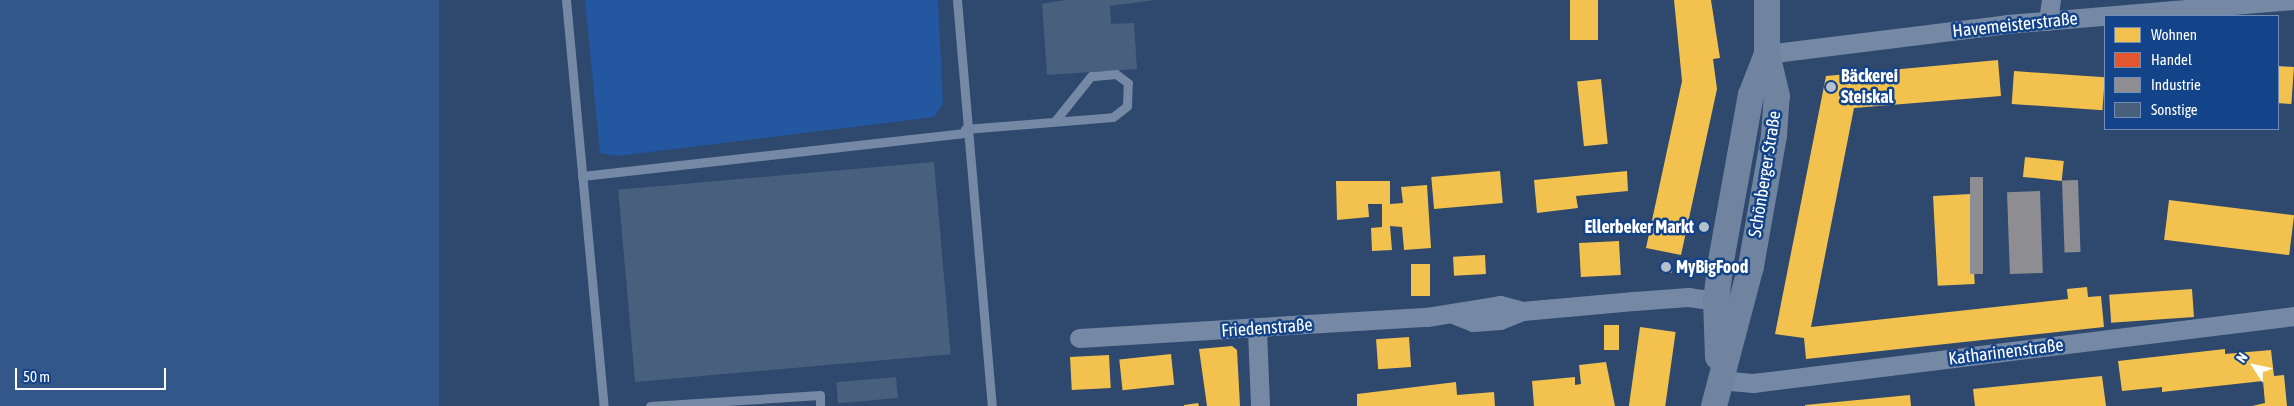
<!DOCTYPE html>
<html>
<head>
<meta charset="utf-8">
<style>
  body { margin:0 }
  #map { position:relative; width:2294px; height:406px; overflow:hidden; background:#2e486e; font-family:"Asap Condensed",sans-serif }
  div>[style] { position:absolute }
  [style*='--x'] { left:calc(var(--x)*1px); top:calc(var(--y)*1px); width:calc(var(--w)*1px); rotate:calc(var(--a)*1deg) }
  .green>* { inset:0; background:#2357a0 }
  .water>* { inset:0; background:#335789; transform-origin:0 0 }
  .homes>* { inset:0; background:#f2c14e; transform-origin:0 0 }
  .shops>* { inset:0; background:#e4572e; transform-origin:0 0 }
  .industry>* { inset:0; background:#8d8d92; transform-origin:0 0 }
  .building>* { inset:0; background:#485f7d; transform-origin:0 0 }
  .service>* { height:9px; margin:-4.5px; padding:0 4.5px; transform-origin:4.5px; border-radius:4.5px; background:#7588a4 }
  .minor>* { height:19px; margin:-9.5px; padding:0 9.5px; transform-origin:9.5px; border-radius:9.5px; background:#7588a4 }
  .secondary>* { height:26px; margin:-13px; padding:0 13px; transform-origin:13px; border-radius:13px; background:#70849f }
  .dots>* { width:14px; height:14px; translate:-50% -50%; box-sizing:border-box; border:2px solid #134389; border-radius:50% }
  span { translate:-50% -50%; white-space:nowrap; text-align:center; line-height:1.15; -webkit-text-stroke:5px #134389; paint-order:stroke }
  .street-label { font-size:18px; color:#fff }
  .poi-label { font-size:18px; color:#fff; font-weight:700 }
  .left { translate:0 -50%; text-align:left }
  .right { translate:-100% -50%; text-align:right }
  .legend { position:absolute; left:2104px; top:15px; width:175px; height:115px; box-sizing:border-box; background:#134389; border:1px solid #718eb8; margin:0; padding:6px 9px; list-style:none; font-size:15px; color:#fff }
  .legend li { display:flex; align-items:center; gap:10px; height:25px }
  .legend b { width:25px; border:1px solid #718eb8 }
  .north { position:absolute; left:2229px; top:341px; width:50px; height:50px; -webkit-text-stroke:4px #134389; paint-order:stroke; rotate:305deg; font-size:14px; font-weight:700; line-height:20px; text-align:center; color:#fff }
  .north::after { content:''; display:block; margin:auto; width:18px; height:22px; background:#fff; clip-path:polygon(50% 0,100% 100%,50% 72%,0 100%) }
  .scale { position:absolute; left:15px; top:368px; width:151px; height:22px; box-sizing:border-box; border:2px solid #fff; border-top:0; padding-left:6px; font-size:15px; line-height:18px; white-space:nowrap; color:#fff; -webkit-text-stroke:4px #134389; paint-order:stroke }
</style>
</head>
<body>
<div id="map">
  <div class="green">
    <div style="clip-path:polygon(585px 0,938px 0,943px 104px,934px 117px,617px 156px,600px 153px)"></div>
  </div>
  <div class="water">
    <div style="left:0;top:0;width:439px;height:406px"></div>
  </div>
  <div class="homes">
    <div style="left:1570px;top:0;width:28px;height:40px"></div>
    <div style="clip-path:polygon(1674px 0,1711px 0,1720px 58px,1713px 59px,1717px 89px,1681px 255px,1646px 248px,1682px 81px)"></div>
    <div style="clip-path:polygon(1998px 60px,2001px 96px,1854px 108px,1811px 327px,2068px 299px,2067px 289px,2087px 287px,2088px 297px,2101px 296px,2104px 327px,1806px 359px,1804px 338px,1775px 334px,1826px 76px)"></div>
    <div style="left:2278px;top:66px;width:16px;height:37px;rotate:4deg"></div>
    <div style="left:2014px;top:71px;width:91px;height:33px;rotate:4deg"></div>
    <div style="left:1601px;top:79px;width:65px;height:24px;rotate:84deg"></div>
    <div style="left:2025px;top:157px;width:39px;height:20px;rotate:6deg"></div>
    <div style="left:1500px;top:171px;width:32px;height:69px;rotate:85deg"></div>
    <div style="clip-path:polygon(1627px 171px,1628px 191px,1576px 196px,1578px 208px,1537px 213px,1534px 180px)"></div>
    <div style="clip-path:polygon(1336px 181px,1390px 181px,1390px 204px,1403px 203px,1401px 187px,1427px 185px,1431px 248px,1404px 250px,1402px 227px,1390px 226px,1392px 250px,1372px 251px,1371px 228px,1382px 227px,1382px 204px,1368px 204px,1369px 217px,1337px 220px)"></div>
    <div style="left:1970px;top:194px;width:90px;height:37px;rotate:87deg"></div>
    <div style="left:2169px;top:200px;width:126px;height:40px;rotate:7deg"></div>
    <div style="left:1619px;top:241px;width:34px;height:40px;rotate:87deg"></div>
    <div style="left:1485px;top:255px;width:19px;height:32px;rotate:87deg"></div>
    <div style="left:1411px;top:264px;width:19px;height:32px"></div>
    <div style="left:2192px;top:289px;width:28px;height:83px;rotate:86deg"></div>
    <div style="left:1604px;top:325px;width:15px;height:25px"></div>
    <div style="left:1640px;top:327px;width:36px;height:80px;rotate:8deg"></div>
    <div style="left:1409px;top:337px;width:30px;height:33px;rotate:86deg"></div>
    <div style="clip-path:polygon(1232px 346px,1237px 350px,1240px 406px,1207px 406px,1199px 349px)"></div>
    <div style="clip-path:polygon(2225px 349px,2225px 354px,2271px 350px,2274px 376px,2284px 375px,2287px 406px,2252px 406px,2265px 403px,2263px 381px,2162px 392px,2162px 387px,2122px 391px,2118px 361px)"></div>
    <div style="left:1171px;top:354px;width:31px;height:52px;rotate:84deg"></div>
    <div style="left:1109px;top:355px;width:33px;height:39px;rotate:87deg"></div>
    <div style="clip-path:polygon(1606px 362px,1615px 406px,1534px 406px,1532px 381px,1575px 377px,1575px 385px,1581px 384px,1579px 365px)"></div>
    <div style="clip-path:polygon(2102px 376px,2106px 406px,1975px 406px,1973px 389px)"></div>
    <div style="clip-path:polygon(1456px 382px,1457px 395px,1494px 392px,1495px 406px,1357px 406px,1357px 394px)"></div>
    <div style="clip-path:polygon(1910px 395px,1911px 406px,1805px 406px,1805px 405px)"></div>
    <div style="clip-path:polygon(1198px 403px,1199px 406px,1184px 406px,1184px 405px)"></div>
  </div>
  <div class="shops">
    <div style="left:1662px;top:263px;width:10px;height:10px"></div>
  </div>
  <div class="industry">
    <div style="left:1970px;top:177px;width:13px;height:97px"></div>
    <div style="left:2078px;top:180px;width:72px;height:16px;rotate:88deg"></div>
    <div style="left:2040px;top:191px;width:82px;height:33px;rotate:88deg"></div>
  </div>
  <div class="building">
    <div style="clip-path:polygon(1065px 0,1155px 0,1110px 6px,1111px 24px,1134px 23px,1137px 69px,1047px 75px,1042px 4px)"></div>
    <div style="left:934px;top:162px;width:193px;height:317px;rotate:85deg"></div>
    <div style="left:896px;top:377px;width:21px;height:60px;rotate:85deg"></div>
  </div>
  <div class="service">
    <div style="--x:566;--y:0;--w:408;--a:84.7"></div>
    <div style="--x:957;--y:0;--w:408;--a:85.1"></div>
    <div style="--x:965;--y:129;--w:148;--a:-4.6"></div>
    <div style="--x:1113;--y:117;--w:18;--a:-38"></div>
    <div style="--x:1127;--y:106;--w:23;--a:-88"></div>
    <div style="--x:1128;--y:83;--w:15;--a:-143"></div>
    <div style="--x:1116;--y:74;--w:25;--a:175"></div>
    <div style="--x:1091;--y:76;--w:58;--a:128.7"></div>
    <div style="--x:582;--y:176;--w:385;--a:-6.4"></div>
    <div style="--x:650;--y:406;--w:170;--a:-3.7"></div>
    <div style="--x:820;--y:395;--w:11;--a:90"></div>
  </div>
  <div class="minor">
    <div style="--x:2048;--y:21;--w:21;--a:-82"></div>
    <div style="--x:1767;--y:54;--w:242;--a:-7.1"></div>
    <div style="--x:2007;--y:24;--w:288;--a:-4.8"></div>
    <div style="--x:1455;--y:315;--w:19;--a:21"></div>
    <div style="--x:1473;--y:322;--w:27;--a:-4"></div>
    <div style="--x:1500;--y:320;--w:24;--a:-22"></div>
    <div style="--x:1522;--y:311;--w:112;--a:-5.1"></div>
    <div style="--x:1634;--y:301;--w:54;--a:-4.2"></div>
    <div style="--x:1688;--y:297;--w:28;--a:8"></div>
    <div style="--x:1257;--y:330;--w:76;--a:87.7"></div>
    <div style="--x:1079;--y:338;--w:349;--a:-3.5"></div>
    <div style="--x:1427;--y:317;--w:74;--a:-9.3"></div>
    <div style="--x:1500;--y:305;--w:23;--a:15"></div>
    <div style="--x:1719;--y:380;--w:34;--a:5"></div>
    <div style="--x:1753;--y:383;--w:545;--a:-7.06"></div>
  </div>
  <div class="secondary">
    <div style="--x:1718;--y:357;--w:56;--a:-92"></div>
    <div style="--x:1716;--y:301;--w:40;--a:-82.9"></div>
    <div style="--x:1721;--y:261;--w:169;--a:-79.8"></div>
    <div style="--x:1751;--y:95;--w:44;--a:-68.7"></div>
    <div style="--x:1714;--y:406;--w:145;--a:-75.2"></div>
    <div style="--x:1751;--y:266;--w:133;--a:-80"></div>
    <div style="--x:1774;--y:135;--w:39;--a:-86"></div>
    <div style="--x:1777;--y:96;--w:43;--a:-103.4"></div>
    <div style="--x:1767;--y:54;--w:54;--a:-90"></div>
  </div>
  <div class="dots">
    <div style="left:1831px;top:87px;background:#b6bfcc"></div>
    <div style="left:1704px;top:227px;background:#b6bfcc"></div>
    <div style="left:1666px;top:267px;background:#b6bfcc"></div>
  </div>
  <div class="street-label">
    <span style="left:2015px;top:25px;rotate:-6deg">Havemeisterstraße</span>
    <span style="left:1765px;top:174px;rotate:-81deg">Schönberger Straße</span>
    <span style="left:1267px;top:328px;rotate:-4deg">Friedenstraße</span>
    <span style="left:2006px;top:352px;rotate:-7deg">Katharinenstraße</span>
  </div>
  <div class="poi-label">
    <span class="left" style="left:1841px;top:87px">Bäckerei<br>Steiskal</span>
    <span class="right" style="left:1694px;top:227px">Ellerbeker Markt</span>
    <span class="left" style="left:1676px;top:267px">MyBigFood</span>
  </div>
  <ul class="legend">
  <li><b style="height:14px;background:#f2c14e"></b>Wohnen</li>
  <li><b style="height:14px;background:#e4572e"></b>Handel</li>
  <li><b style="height:14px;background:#8d8d92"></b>Industrie</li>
  <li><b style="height:14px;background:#485f7d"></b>Sonstige</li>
  </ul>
  <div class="north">N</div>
  <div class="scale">50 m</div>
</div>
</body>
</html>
